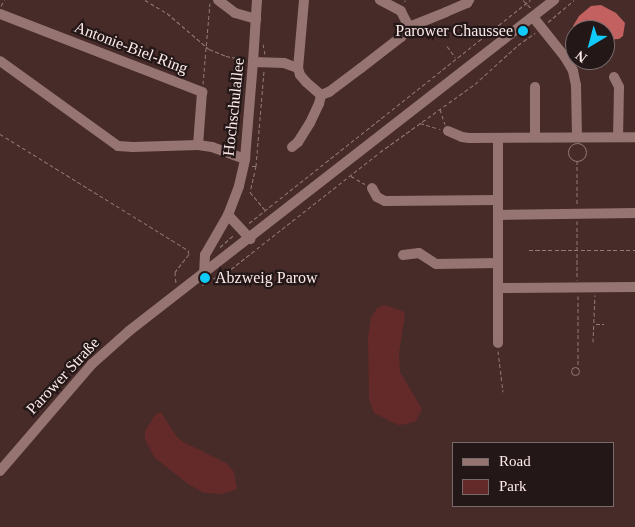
<!DOCTYPE html>
<html>
<head>
<meta charset="utf-8">
<style>
  body { margin:0 }
  #map { position:relative; width:635px; height:527px; overflow:hidden; background:#462b29; font-family:Georgia,serif }
  div>[style] { position:absolute }
  [style*='--x'] { left:calc(var(--x)*1px); top:calc(var(--y)*1px); width:calc(var(--w)*1px); rotate:calc(var(--a)*1deg) }
  .green>* { inset:0; background:#642929 }
  .water>* { inset:0; background:#c26160 }
  .path>* { height:1px; margin-top:-0.5px; transform-origin:0; background:repeating-linear-gradient(90deg,#917a78 0 4px,transparent 0 6.5px) }
  .path>.ring { margin:-0.5px; padding:0; box-sizing:content-box; background:none; border:1px solid #917a78; border-radius:50% }
  .minor>* { height:10px; margin:-5px; padding:0 5px; transform-origin:5px; border-radius:5px; background:#957472 }
  .dots>* { width:14px; height:14px; translate:-50% -50%; box-sizing:border-box; border:2px solid #241717; border-radius:50% }
  span { translate:-50% -50%; white-space:nowrap; text-align:center; line-height:1.15; -webkit-text-stroke:4.5px #241717; paint-order:stroke }
  .poi-label { font-size:16px; color:#fceae8 }
  .right { translate:-100% -50%; text-align:right }
  .left { translate:0 -50%; text-align:left }
  .street-label { font-size:16px; color:#fceae8 }
  .legend { position:absolute; left:452px; top:442px; width:162px; height:65px; box-sizing:border-box; background:#241717; border:1px solid #7a6b6b; margin:0; padding:6px 9px; list-style:none; font-size:15px; color:#fceae8 }
  .legend li { display:flex; align-items:center; gap:10px; height:25px }
  .legend b { width:25px; border:1px solid #7a6b6b }
  .north { position:absolute; left:565px; top:20px; width:50px; height:50px; box-sizing:border-box; background:#241717; border:1px solid #7a6b6b; border-radius:50%; rotate:217deg; font-size:14px; font-weight:700; line-height:20px; text-align:center; color:#fceae8 }
  .north::after { content:''; display:block; margin:auto; width:18px; height:22px; background:#10cafa; clip-path:polygon(50% 0,100% 100%,50% 72%,0 100%) }
</style>
</head>
<body>
<div id="map">
  <div class="green">
    <div style="clip-path:polygon(384px 305px,403px 311px,405px 315px,399px 353px,400px 372px,422px 409px,416px 421px,407px 424px,398px 425px,374px 413px,369px 399px,368px 337px,371px 318px,377px 308px)"></div>
    <div style="clip-path:polygon(161px 412px,176px 436px,183px 442px,226px 463px,234px 472px,237px 489px,223px 494px,204px 493px,188px 484px,154px 457px,145px 439px,145px 431px,155px 415px)"></div>
  </div>
  <div class="water">
    <div style="clip-path:polygon(601px 5px,616px 13px,625px 23px,623px 36px,619px 39px,605px 40px,605px 30px,575px 30px,575px 32px,573px 26px,579px 16px,591px 6px)"></div>
  </div>
  <div class="path">
    <div style="--x:145;--y:0;--w:26;--a:31"></div>
    <div style="--x:167;--y:13;--w:55;--a:40.6"></div>
    <div style="--x:209;--y:49;--w:18;--a:22"></div>
    <div style="--x:226;--y:56;--w:20;--a:11"></div>
    <div style="--x:523;--y:0;--w:11;--a:45"></div>
    <div style="--x:405;--y:2;--w:2;--a:-90"></div>
    <div style="--x:1;--y:6;--w:7;--a:-63"></div>
    <div style="--x:548;--y:22;--w:34;--a:-40"></div>
    <div style="--x:263;--y:44;--w:10;--a:79"></div>
    <div style="--x:447;--y:46;--w:14;--a:54"></div>
    <div style="--x:203;--y:84;--w:81;--a:-85.1"></div>
    <div style="--x:440;--y:109;--w:16;--a:72"></div>
    <div style="--x:420;--y:123;--w:21;--a:17"></div>
    <div style="--x:0;--y:134;--w:221;--a:31.7"></div>
    <div style="--x:188;--y:250;--w:4;--a:76"></div>
    <div style="--x:189;--y:254;--w:23;--a:128"></div>
    <div style="--x:175;--y:272;--w:12;--a:85"></div>
    <div class="ring" style="left:568px;top:143px;width:17px;height:17px"></div>
    <div style="--x:577;--y:160;--w:45;--a:90"></div>
    <div style="--x:252;--y:166;--w:4;--a:0"></div>
    <div style="--x:256;--y:166;--w:27;--a:103"></div>
    <div style="--x:250;--y:192;--w:23;--a:50"></div>
    <div style="--x:256;--y:166;--w:95;--a:-85.2"></div>
    <div style="--x:351;--y:176;--w:16;--a:30"></div>
    <div style="--x:577;--y:221;--w:59;--a:90"></div>
    <div style="--x:249;--y:223;--w:359;--a:-38.4"></div>
    <div style="--x:220;--y:247;--w:18;--a:-41"></div>
    <div style="--x:529;--y:250;--w:106;--a:0"></div>
    <div style="--x:202;--y:285;--w:33;--a:-29"></div>
    <div style="--x:231;--y:269;--w:189;--a:-38.1"></div>
    <div style="--x:380;--y:152;--w:117;--a:-35.6"></div>
    <div style="--x:475;--y:84;--w:58;--a:-42.2"></div>
    <div style="--x:518;--y:45;--w:21;--a:-35"></div>
    <div style="--x:578;--y:296;--w:72;--a:90"></div>
    <div style="--x:596;--y:324;--w:8;--a:0"></div>
    <div style="--x:593;--y:342;--w:47;--a:-87.6"></div>
    <div style="--x:498;--y:351;--w:41;--a:83"></div>
    <div class="ring" style="left:571px;top:367px;width:7px;height:7px"></div>
  </div>
  <div class="minor">
    <div style="--x:218;--y:0;--w:21;--a:37"></div>
    <div style="--x:235;--y:13;--w:22;--a:16"></div>
    <div style="--x:304;--y:0;--w:68;--a:95"></div>
    <div style="--x:298;--y:68;--w:7;--a:74"></div>
    <div style="--x:300;--y:75;--w:9;--a:49"></div>
    <div style="--x:306;--y:82;--w:20;--a:41"></div>
    <div style="--x:321;--y:95;--w:9;--a:-21"></div>
    <div style="--x:329;--y:92;--w:40;--a:-37"></div>
    <div style="--x:361;--y:68;--w:51;--a:-37.8"></div>
    <div style="--x:401;--y:37;--w:13;--a:-51"></div>
    <div style="--x:409;--y:27;--w:18;--a:-117"></div>
    <div style="--x:401;--y:11;--w:24;--a:-152"></div>
    <div style="--x:0;--y:14;--w:217;--a:21.1"></div>
    <div style="--x:202;--y:92;--w:53;--a:94.3"></div>
    <div style="--x:198;--y:145;--w:65;--a:178.2"></div>
    <div style="--x:133;--y:147;--w:15;--a:-176"></div>
    <div style="--x:118;--y:146;--w:145;--a:-144.2"></div>
    <div style="--x:533;--y:17;--w:51;--a:51.3"></div>
    <div style="--x:565;--y:57;--w:16;--a:60"></div>
    <div style="--x:573;--y:71;--w:14;--a:78"></div>
    <div style="--x:576;--y:85;--w:51;--a:88.9"></div>
    <div style="--x:409;--y:27;--w:40;--a:-22"></div>
    <div style="--x:446;--y:12;--w:23;--a:-23"></div>
    <div style="--x:467;--y:3;--w:4;--a:-56"></div>
    <div style="--x:253;--y:62;--w:31;--a:2"></div>
    <div style="--x:284;--y:63;--w:15;--a:20"></div>
    <div style="--x:614;--y:77;--w:11;--a:63"></div>
    <div style="--x:619;--y:87;--w:50;--a:91.1"></div>
    <div style="--x:448;--y:131;--w:15;--a:23"></div>
    <div style="--x:462;--y:137;--w:7;--a:8"></div>
    <div style="--x:469;--y:138;--w:166;--a:-0.3"></div>
    <div style="--x:535;--y:137;--w:50;--a:-90"></div>
    <div style="--x:498;--y:138;--w:205;--a:90"></div>
    <div style="--x:198;--y:145;--w:14;--a:8"></div>
    <div style="--x:212;--y:147;--w:35;--a:20"></div>
    <div style="--x:292;--y:147;--w:8;--a:-40"></div>
    <div style="--x:298;--y:142;--w:22;--a:-58"></div>
    <div style="--x:310;--y:123;--w:21;--a:-65"></div>
    <div style="--x:319;--y:104;--w:9;--a:-77"></div>
    <div style="--x:372;--y:188;--w:10;--a:61"></div>
    <div style="--x:377;--y:197;--w:9;--a:27"></div>
    <div style="--x:385;--y:201;--w:113;--a:-0.5"></div>
    <div style="--x:228;--y:215;--w:33;--a:47"></div>
    <div style="--x:498;--y:215;--w:137;--a:-0.8"></div>
    <div style="--x:403;--y:255;--w:16;--a:-7"></div>
    <div style="--x:419;--y:253;--w:20;--a:33"></div>
    <div style="--x:436;--y:264;--w:62;--a:-0.9"></div>
    <div style="--x:204;--y:274;--w:19;--a:-87"></div>
    <div style="--x:205;--y:255;--w:46;--a:-60.1"></div>
    <div style="--x:228;--y:215;--w:31;--a:-69"></div>
    <div style="--x:239;--y:186;--w:28;--a:-77"></div>
    <div style="--x:245;--y:159;--w:97;--a:-85.3"></div>
    <div style="--x:253;--y:62;--w:62;--a:-86.3"></div>
    <div style="--x:499;--y:288;--w:136;--a:-0.4"></div>
    <div style="--x:0;--y:471;--w:141;--a:-49.3"></div>
    <div style="--x:92;--y:364;--w:50;--a:-41.7"></div>
    <div style="--x:129;--y:331;--w:539;--a:-37.91"></div>
  </div>
  <div class="dots">
    <div style="left:523px;top:31px;background:#10cafa"></div>
    <div style="left:205px;top:278px;background:#10cafa"></div>
  </div>
  <div class="poi-label">
    <span class="right" style="left:513px;top:31px">Parower Chaussee</span>
    <span class="left" style="left:215px;top:278px">Abzweig Parow</span>
  </div>
  <div class="street-label">
    <span style="left:131px;top:48px;rotate:21deg">Antonie-Biel-Ring</span>
    <span style="left:234px;top:107px;rotate:-84deg">Hochschulallee</span>
    <span style="left:63px;top:376px;rotate:-47deg">Parower Straße</span>
  </div>
  <ul class="legend">
  <li><b style="height:6px;background:#957472"></b>Road</li>
  <li><b style="height:14px;background:#642929"></b>Park</li>
  </ul>
  <div class="north">N</div>
</div>
</body>
</html>
